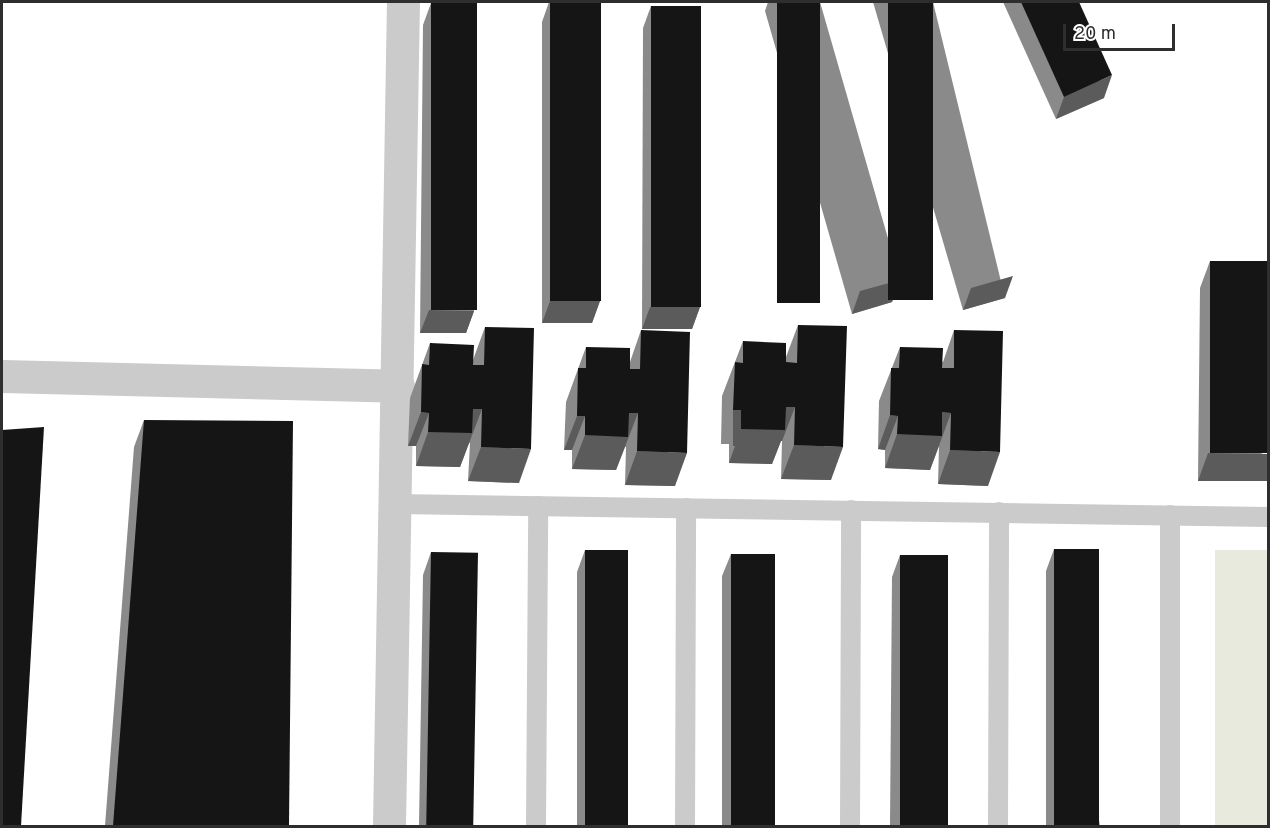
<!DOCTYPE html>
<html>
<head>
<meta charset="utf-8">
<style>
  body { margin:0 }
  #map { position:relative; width:1270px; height:828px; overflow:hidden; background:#fff; font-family:Overpass,sans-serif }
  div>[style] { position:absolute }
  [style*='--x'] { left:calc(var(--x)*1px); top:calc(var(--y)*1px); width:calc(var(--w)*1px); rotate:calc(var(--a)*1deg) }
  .green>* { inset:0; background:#e8eadd; transform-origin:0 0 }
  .lane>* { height:20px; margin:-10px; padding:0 10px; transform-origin:10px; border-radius:10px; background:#cbcbcb }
  .street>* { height:33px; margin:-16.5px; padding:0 16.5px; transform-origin:16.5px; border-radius:16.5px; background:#cbcbcb }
  .wall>* { inset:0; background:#8a8a8a }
  .shaded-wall>* { inset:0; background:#5b5b5b; transform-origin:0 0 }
  .building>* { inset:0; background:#151515; transform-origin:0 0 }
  span { translate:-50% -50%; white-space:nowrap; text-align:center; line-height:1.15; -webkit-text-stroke:6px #fff; paint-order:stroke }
  .frame { position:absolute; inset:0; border:3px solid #2e2e2e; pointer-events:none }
  .scale { position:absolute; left:1063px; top:24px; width:112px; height:27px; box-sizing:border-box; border:3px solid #2e2e2e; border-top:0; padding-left:8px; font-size:18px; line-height:21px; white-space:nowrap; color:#2e2e2e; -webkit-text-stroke:4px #fff; paint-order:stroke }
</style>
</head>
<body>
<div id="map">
  <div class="green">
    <div style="left:1215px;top:550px;width:53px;height:276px"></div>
  </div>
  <div class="lane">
    <div style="--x:396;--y:504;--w:872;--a:0.85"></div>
    <div style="--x:536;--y:826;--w:320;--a:-89.6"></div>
    <div style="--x:685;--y:826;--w:318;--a:-89.8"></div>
    <div style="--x:850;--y:826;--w:316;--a:-89.8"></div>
    <div style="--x:998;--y:826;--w:314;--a:-89.8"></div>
    <div style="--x:1170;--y:826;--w:311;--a:-90"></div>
  </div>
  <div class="street">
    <div style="--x:2;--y:376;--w:396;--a:1.4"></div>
    <div style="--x:389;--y:826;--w:824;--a:-89.03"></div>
  </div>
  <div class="wall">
    <div style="clip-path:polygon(549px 2px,601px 2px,600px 301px,592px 323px,542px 323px,542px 22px)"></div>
    <div style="clip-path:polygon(768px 2px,820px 2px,900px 280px,892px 302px,852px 314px,765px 11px)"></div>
    <div style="clip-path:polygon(873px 2px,933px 2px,1005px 298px,963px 310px)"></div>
    <div style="clip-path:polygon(1003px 2px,1079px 2px,1104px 98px,1056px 119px)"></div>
    <div style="clip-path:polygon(431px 3px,474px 311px,466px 333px,420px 333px,423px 25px)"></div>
    <div style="clip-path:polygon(651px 6px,700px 307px,692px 329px,642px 329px,643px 28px)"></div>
    <div style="clip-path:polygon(1210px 261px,1269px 481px,1198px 481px,1200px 288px)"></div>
    <div style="clip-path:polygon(798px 325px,831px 480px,781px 479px,782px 441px,781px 441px,772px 464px,729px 463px,729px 444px,721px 444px,722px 396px,743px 341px,786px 357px)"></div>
    <div style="clip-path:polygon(485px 327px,519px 483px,468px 481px,470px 443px,469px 443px,460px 467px,416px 466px,416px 446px,408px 446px,410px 398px,430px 343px,473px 360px)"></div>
    <div style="clip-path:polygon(641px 330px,675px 486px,625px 485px,626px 447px,625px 447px,616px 470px,572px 469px,572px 450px,564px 450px,566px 402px,586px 347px,630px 362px)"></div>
    <div style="clip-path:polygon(954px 330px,988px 486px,938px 484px,939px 446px,930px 470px,885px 468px,885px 450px,878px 449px,879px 401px,900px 347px,943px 362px)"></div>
    <div style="clip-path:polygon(144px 420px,289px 826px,105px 826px,134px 447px)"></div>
    <div style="clip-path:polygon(1054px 549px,1100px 826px,1046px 826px,1046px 571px)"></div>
    <div style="clip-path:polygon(585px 550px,628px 826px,577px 826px,577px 572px)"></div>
    <div style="clip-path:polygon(431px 552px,473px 826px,419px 826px,423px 575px)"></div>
    <div style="clip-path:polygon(731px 554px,774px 826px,722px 826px,722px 576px)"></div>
    <div style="clip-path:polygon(900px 555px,946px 826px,890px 826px,892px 577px)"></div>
  </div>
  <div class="shaded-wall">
    <div style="clip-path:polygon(1112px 75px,1104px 98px,1056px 119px,1064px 97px)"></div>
    <div style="clip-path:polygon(1013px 276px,1005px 298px,963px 310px,971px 288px)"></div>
    <div style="clip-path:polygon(900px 280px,892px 302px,852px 314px,860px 291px)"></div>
    <div style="clip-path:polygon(550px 301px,600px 301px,592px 323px,542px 323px)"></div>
    <div style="clip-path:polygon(650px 307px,700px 307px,692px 329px,642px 329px)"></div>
    <div style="clip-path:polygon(429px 310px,474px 311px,466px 333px,420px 333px)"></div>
    <div style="clip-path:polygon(786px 407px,795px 407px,782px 441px,781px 441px,772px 464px,729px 463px,741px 429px)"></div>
    <div style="clip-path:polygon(473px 409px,482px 409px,460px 467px,416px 466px,428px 432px)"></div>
    <div style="left:733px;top:410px;width:8px;height:36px"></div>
    <div style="clip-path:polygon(421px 412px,429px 413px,416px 446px,408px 446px)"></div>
    <div style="clip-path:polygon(942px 412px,951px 413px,930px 470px,885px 468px,897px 434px)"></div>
    <div style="clip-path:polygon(629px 413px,638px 413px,616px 470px,572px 469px,585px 435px)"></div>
    <div style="clip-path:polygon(890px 415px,898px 416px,885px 450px,878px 449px)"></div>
    <div style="clip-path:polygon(577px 416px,585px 416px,572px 450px,564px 450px)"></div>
    <div style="clip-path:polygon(794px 445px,843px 447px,831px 480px,781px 479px)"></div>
    <div style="clip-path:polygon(481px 447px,531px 449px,519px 483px,468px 481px)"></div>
    <div style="clip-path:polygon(950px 450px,1000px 452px,988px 486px,938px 484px)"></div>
    <div style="clip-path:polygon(637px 451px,687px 453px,675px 486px,625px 485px)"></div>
    <div style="clip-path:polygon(1208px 453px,1269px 454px,1269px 481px,1198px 481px)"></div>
  </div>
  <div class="building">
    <div style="left:550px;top:2px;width:51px;height:299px"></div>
    <div style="left:777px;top:2px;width:43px;height:301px"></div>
    <div style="left:888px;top:2px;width:45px;height:298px"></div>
    <div style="clip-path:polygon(1021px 2px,1079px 2px,1112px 75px,1064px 97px)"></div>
    <div style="left:431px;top:3px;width:46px;height:307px"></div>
    <div style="left:651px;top:6px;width:50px;height:301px"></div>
    <div style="left:1210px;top:261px;width:59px;height:192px"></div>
    <div style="clip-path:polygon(798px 325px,847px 326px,843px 447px,794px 445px,795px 407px,786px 407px,785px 430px,741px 429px,741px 410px,733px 410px,735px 362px,743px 363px,743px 341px,786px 343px,786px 362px,797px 363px)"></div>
    <div style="clip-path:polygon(485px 327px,534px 328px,531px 449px,481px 447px,482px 409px,473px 409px,472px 433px,428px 432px,429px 413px,421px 412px,422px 364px,429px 365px,430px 343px,474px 345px,473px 365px,484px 365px)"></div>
    <div style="clip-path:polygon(641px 330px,690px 332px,687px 453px,637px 451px,638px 413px,629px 413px,628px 437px,585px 435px,585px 416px,577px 416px,578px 368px,586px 368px,586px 347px,630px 348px,630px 369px,640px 369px)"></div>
    <div style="clip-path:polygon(954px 330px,1003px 331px,1000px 452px,950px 450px,951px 413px,942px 412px,942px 436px,897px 434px,898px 416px,890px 415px,891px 368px,899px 368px,900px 347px,943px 348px,942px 368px,954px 368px)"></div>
    <div style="clip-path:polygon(144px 420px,293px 421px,289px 826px,113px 826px)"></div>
    <div style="clip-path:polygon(44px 427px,21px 826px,2px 826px,2px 430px)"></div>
    <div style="left:1054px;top:549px;width:45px;height:277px"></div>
    <div style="left:585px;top:550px;width:43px;height:276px"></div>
    <div style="left:431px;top:552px;width:47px;height:274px;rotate:1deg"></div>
    <div style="left:731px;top:554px;width:44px;height:272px"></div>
    <div style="left:900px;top:555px;width:48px;height:271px"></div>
  </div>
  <div class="frame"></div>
  <div class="scale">20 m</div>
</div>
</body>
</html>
